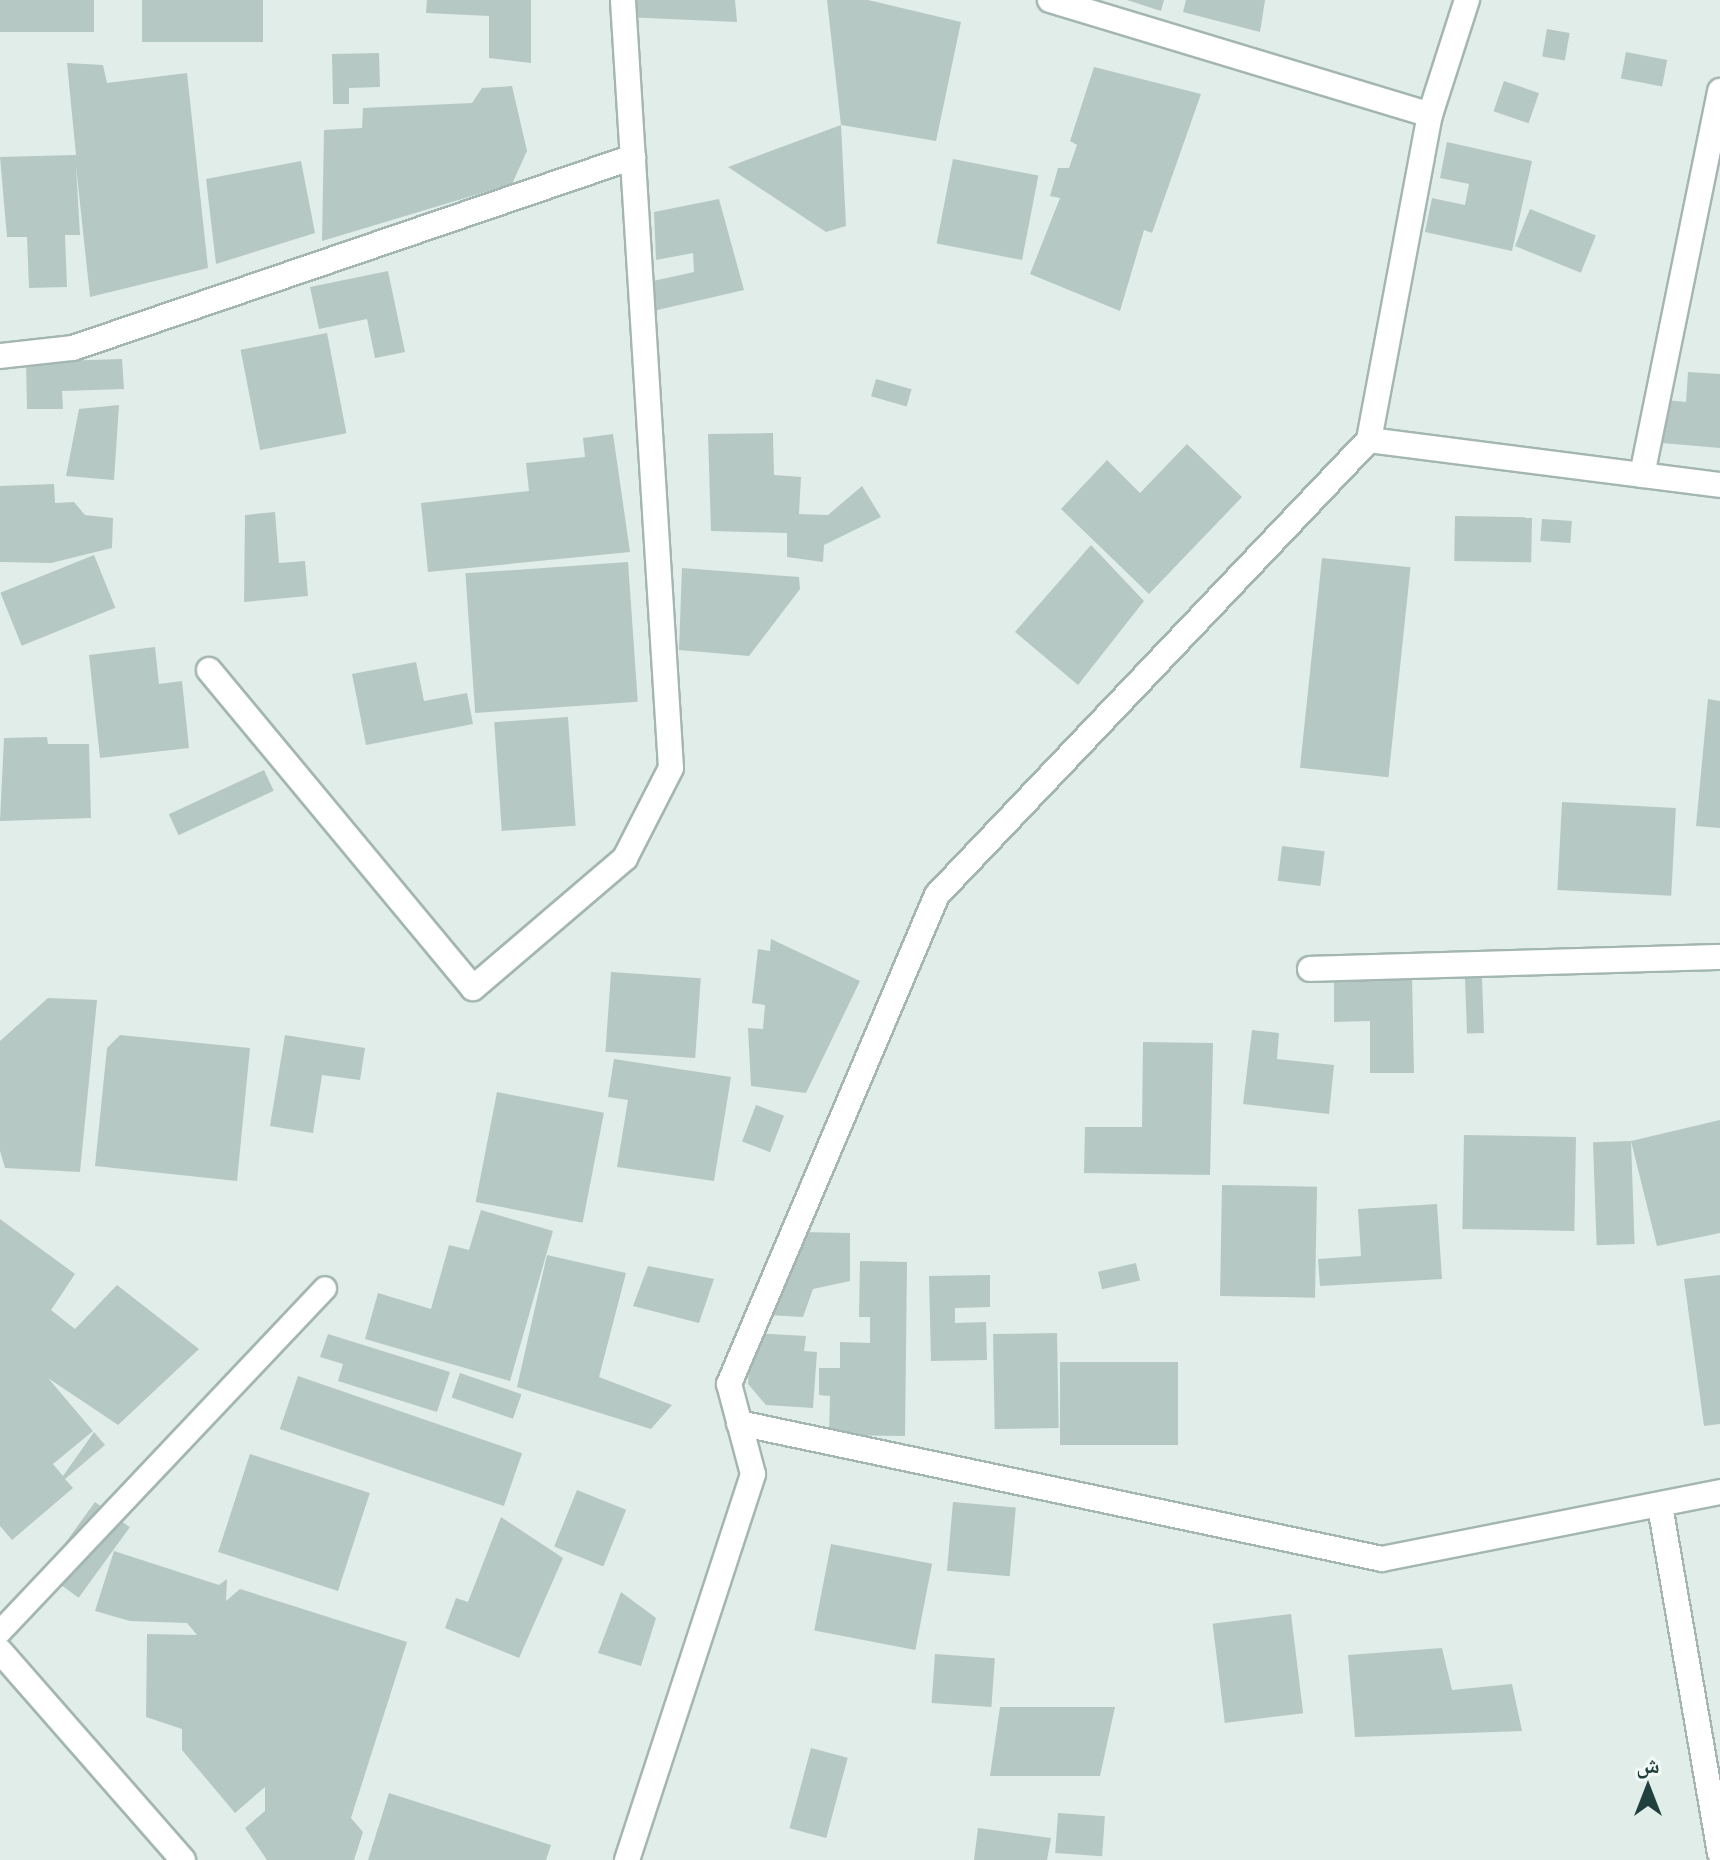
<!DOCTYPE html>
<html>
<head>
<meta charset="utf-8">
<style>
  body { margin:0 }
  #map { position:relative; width:1720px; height:1860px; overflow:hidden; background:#e1ede9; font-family:"Noto Sans","Noto Naskh Arabic",sans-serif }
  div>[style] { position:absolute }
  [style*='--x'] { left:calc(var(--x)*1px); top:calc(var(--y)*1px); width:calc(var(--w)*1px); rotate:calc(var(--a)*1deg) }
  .building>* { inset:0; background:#b6c8c3; transform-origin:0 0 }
  .roads { filter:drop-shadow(2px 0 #a3b6b2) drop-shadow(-2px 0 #a3b6b2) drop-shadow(0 2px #a3b6b2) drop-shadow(0 -2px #a3b6b2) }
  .service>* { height:22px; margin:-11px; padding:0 11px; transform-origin:11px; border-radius:11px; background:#fff }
  .minor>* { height:24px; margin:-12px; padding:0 12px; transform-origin:12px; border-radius:12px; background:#fff }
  span { translate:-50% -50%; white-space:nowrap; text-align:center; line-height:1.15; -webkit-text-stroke:6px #f2f9f7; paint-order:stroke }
  .north { position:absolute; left:1608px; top:1748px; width:80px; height:80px; -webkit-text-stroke:6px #f2f9f7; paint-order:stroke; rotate:0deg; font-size:22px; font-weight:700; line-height:32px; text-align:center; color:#1f403c }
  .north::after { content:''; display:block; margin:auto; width:28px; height:36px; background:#1f403c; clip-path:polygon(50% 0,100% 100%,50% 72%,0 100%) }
</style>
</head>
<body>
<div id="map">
  <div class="building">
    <div style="left:0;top:0;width:94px;height:32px"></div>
    <div style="left:142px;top:0;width:121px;height:42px"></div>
    <div style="clip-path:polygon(427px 0,531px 0,531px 63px,489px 58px,489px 16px,426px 13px)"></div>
    <div style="clip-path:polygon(626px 0,735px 0,737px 22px,624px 17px)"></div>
    <div style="clip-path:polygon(827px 0,868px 0,961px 22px,936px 141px,841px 125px)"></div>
    <div style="clip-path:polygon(1127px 0,1164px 0,1161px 11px)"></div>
    <div style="clip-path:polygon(1186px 0,1265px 0,1260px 32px,1183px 12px)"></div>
    <div style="left:1547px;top:29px;width:23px;height:28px;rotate:10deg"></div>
    <div style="left:1626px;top:52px;width:42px;height:27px;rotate:11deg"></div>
    <div style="clip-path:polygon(379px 53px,380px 87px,349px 88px,349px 104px,333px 104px,332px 54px)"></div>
    <div style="clip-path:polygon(67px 63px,103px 65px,107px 83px,187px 73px,208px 268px,90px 297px,76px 166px,80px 235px,65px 235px,67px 287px,29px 288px,27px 237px,7px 237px,0 157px,76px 155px)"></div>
    <div style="clip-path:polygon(1094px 67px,1201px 94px,1152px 233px,1144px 230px,1120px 311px,1030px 274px,1060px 198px,1050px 196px,1058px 168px,1069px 168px,1077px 145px,1070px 141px)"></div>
    <div style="left:1504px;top:81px;width:37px;height:32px;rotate:19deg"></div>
    <div style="clip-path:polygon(512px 86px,527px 151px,512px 184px,322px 241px,324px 130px,362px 128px,363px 108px,472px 103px,482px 88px)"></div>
    <div style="clip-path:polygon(841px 125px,846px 226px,826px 232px,728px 167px)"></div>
    <div style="clip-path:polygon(1447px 142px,1532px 161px,1512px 251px,1425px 232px,1432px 198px,1465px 205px,1469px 184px,1440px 178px)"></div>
    <div style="left:953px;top:159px;width:87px;height:86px;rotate:11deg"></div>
    <div style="clip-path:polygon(301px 161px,315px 233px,216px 264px,206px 179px)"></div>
    <div style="clip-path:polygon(719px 199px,744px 290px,653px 311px,653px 281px,694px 272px,693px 253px,656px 260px,654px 212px)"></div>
    <div style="left:1530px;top:209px;width:71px;height:40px;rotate:22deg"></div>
    <div style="clip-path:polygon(388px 271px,405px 352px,375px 358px,367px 319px,319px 329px,310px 287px)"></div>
    <div style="left:327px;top:333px;width:102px;height:88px;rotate:79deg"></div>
    <div style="clip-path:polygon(122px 359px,124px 389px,62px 391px,63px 409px,27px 409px,26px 362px)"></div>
    <div style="clip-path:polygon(1688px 372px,1720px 374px,1720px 448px,1662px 443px,1666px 400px,1686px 402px)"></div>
    <div style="left:876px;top:379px;width:37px;height:18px;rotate:16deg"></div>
    <div style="clip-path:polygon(119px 405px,114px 480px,66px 476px,79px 409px)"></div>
    <div style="clip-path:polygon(773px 433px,774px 475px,801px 477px,799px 514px,828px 515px,862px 486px,881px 517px,824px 545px,823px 562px,787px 557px,787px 533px,711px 531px,708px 434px)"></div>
    <div style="clip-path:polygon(613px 434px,630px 552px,428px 572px,421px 503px,529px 491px,526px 463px,585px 457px,583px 438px)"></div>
    <div style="clip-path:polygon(1187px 444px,1242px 497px,1149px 594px,1061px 509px,1107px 460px,1140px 493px)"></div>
    <div style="clip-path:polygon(54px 484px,55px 503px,74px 502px,85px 515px,113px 518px,112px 548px,51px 563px,0 562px,0 486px)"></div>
    <div style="clip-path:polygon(275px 512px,279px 563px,305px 561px,308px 596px,244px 602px,245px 515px)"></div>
    <div style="left:1455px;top:516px;width:77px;height:45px;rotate:1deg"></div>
    <div style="left:1542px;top:519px;width:30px;height:22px;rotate:4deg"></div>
    <div style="clip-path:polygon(1091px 545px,1144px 601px,1078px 685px,1015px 632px)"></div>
    <div style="left:94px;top:555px;width:57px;height:101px;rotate:68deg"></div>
    <div style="left:1322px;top:558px;width:89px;height:211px;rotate:6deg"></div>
    <div style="left:628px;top:562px;width:140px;height:163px;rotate:86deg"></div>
    <div style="clip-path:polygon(682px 568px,799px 577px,800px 589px,749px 656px,679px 650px)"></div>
    <div style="clip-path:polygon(155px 647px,159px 684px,182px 681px,189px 748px,100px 758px,89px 655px)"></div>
    <div style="clip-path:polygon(416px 662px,424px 701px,467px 693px,473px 724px,366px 745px,352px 674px)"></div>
    <div style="clip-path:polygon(1708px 699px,1720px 701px,1720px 828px,1696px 826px)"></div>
    <div style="left:568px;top:717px;width:109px;height:74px;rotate:86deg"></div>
    <div style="clip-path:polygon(47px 737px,48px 744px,89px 744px,91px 818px,0 821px,4px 738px)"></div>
    <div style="left:264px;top:770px;width:23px;height:105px;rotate:65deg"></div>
    <div style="left:1562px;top:802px;width:114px;height:88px;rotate:3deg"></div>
    <div style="left:1282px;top:846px;width:43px;height:35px;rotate:7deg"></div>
    <div style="clip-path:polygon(771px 939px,860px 981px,806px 1093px,751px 1086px,748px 1028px,763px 1029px,765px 1005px,752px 1003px,758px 949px,770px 951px)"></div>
    <div style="left:611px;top:972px;width:90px;height:80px;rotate:4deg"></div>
    <div style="clip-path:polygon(1412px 975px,1414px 1073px,1370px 1073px,1370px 1021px,1334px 1022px,1334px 976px)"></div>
    <div style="left:1482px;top:977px;width:56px;height:17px;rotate:88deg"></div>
    <div style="clip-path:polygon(48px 998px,97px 1000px,80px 1172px,5px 1168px,0 1151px,0 1041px)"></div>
    <div style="clip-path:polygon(1252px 1030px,1279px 1033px,1277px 1059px,1334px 1065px,1329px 1114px,1243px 1104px)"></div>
    <div style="clip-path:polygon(120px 1035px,250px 1048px,237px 1181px,95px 1166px,107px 1048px)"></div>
    <div style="clip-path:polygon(285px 1035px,365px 1048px,360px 1080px,322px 1075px,313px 1133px,270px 1126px)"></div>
    <div style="clip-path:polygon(1143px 1042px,1213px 1043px,1210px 1175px,1084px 1173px,1085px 1127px,1142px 1127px)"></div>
    <div style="clip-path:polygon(614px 1059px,731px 1077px,714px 1181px,617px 1167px,628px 1100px,608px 1097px)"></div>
    <div style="left:497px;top:1092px;width:109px;height:112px;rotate:11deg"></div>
    <div style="left:756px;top:1105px;width:30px;height:39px;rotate:21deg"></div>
    <div style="clip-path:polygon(1720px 1120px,1720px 1233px,1657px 1246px,1631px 1141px)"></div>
    <div style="left:1464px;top:1135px;width:112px;height:94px;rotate:1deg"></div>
    <div style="left:1631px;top:1141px;width:103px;height:38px;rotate:88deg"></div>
    <div style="left:1222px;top:1185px;width:95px;height:111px;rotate:1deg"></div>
    <div style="clip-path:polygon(1437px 1204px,1442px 1279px,1320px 1286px,1318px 1259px,1361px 1256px,1358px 1209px)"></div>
    <div style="clip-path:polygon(481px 1210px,553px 1231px,510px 1381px,365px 1339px,378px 1293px,431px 1309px,449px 1245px,469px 1250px)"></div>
    <div style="clip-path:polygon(0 1219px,75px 1274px,51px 1310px,75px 1329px,117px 1285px,199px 1349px,118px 1425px,48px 1378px,93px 1431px,53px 1464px,63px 1476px,94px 1432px,105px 1445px,65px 1479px,73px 1488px,12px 1540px,0 1526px)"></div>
    <div style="clip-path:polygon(800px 1232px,850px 1233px,850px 1281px,813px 1289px,803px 1317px,768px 1315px)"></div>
    <div style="clip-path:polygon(547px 1255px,626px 1273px,599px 1377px,672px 1405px,651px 1429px,517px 1387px)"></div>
    <div style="clip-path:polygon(860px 1261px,907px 1262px,905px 1436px,829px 1435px,830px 1396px,819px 1395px,819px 1368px,840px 1368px,840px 1342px,870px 1343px,870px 1317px,859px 1317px)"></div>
    <div style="left:1136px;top:1263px;width:18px;height:39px;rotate:77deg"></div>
    <div style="clip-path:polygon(648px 1266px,714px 1279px,699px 1323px,633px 1306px)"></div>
    <div style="clip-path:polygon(990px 1275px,990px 1307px,955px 1308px,955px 1323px,986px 1322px,987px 1360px,931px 1361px,929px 1276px)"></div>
    <div style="clip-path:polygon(1720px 1275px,1720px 1424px,1704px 1426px,1684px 1279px)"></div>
    <div style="clip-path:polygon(751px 1333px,806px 1336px,804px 1351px,817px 1352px,813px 1408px,766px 1405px,748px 1384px)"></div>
    <div style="left:1057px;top:1333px;width:95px;height:64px;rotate:89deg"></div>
    <div style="clip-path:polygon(328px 1334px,450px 1372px,437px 1412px,338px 1381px,343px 1364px,320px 1357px)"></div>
    <div style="left:1060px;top:1362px;width:118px;height:83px"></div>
    <div style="left:460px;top:1373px;width:65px;height:26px;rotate:19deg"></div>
    <div style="left:298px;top:1376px;width:237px;height:56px;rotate:19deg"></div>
    <div style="left:250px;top:1454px;width:126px;height:103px;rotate:18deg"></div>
    <div style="left:577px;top:1490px;width:53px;height:61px;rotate:22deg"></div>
    <div style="left:95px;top:1502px;width:43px;height:87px;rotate:36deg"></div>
    <div style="left:953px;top:1502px;width:63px;height:69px;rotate:5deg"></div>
    <div style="clip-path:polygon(501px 1517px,563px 1558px,519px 1658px,445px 1628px,456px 1598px,468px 1602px)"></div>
    <div style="left:831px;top:1544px;width:103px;height:88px;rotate:11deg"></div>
    <div style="clip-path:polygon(114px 1551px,219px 1585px,227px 1579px,226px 1601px,240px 1589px,407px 1642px,351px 1818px,363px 1832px,354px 1860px,267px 1860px,245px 1828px,265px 1811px,265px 1787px,235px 1813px,182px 1750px,182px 1729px,146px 1717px,147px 1634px,197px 1635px,187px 1623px,130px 1621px,95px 1611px)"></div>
    <div style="clip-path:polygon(621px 1592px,656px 1618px,641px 1666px,598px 1653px)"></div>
    <div style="left:1291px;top:1614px;width:100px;height:79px;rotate:83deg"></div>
    <div style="clip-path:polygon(1442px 1648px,1452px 1690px,1512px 1684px,1522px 1731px,1355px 1737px,1348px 1655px)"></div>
    <div style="left:935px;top:1654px;width:60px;height:49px;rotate:4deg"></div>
    <div style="clip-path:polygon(1000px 1707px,1115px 1707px,1100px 1776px,990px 1776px)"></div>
    <div style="left:811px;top:1748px;width:38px;height:83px;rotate:15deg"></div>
    <div style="clip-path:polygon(389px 1793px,551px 1845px,546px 1860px,368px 1860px)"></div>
    <div style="left:1058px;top:1813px;width:47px;height:40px;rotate:4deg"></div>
    <div style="clip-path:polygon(978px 1828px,1051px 1838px,1047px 1860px,974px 1860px)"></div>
  </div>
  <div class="roads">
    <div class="service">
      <div style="--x:0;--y:1632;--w:473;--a:-46.6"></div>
    </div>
    <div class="minor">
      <div style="--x:1050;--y:0;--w:397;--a:16.8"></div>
      <div style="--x:0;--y:356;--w:73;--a:-6.3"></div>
      <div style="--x:73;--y:348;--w:592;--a:-18.83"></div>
      <div style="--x:1369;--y:440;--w:354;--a:7.3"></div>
      <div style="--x:1642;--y:475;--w:392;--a:-78.5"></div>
      <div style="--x:209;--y:670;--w:413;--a:50.3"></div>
      <div style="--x:473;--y:988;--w:200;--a:-40.5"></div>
      <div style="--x:625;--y:858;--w:101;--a:-62.9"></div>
      <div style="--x:671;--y:768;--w:769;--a:-93.58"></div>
      <div style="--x:1310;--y:969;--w:410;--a:-1.7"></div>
      <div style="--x:739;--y:1423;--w:657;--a:11.94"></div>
      <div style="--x:1382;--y:1559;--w:345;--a:-11.2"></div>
      <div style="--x:1660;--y:1506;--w:352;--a:80.2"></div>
      <div style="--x:0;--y:1651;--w:278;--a:48.8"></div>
      <div style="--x:627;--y:1860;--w:406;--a:-71.9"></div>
      <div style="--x:753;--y:1474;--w:93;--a:-104.9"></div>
      <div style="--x:729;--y:1384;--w:531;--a:-66.96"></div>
      <div style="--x:937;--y:895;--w:627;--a:-46.49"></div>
      <div style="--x:1369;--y:440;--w:331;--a:-79.4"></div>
      <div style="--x:1430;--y:115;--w:121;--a:-72.2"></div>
    </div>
  </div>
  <div class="north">ش</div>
</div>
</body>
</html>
